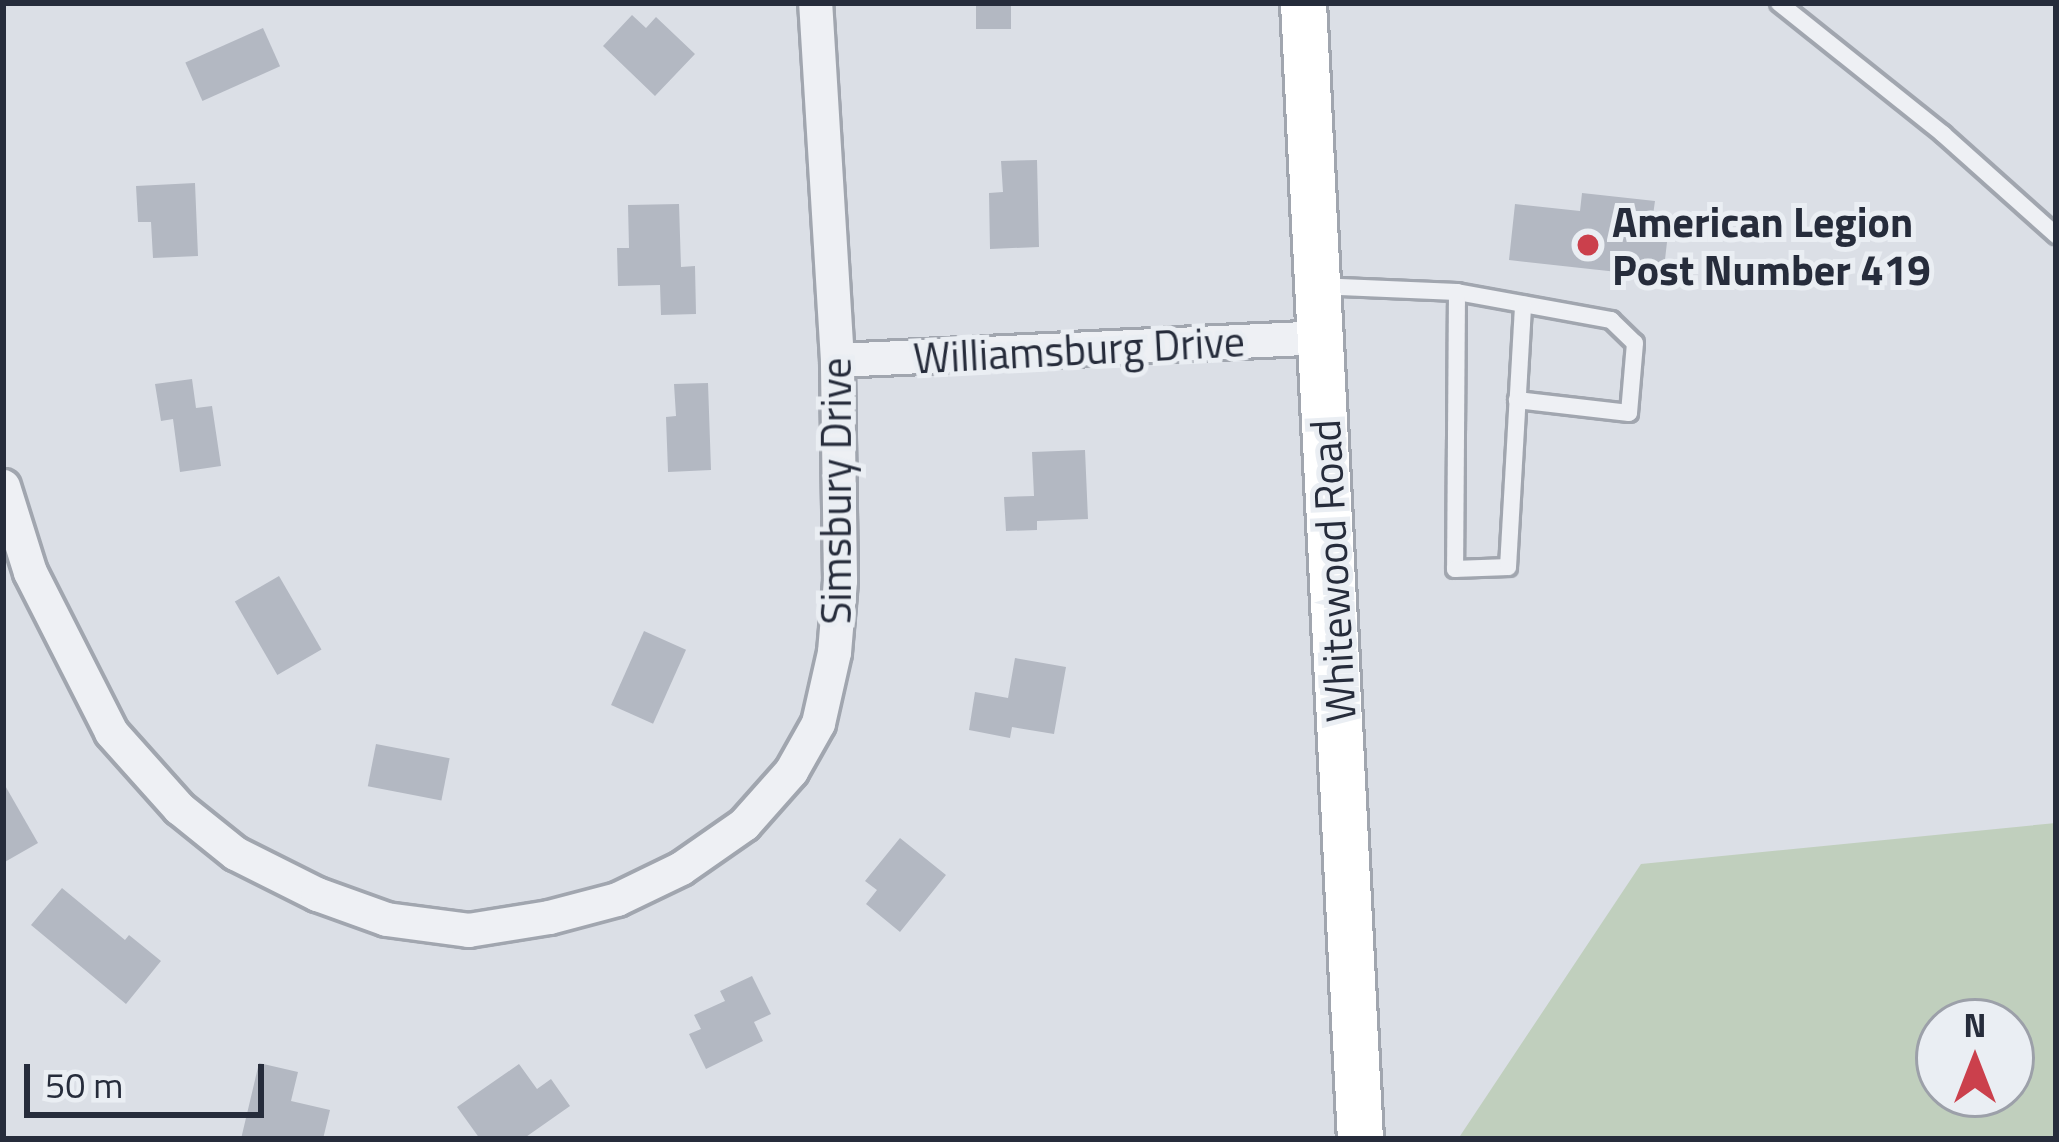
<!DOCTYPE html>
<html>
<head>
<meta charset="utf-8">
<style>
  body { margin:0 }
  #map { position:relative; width:2059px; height:1142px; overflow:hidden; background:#dbdfe6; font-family:"Titillium Web",sans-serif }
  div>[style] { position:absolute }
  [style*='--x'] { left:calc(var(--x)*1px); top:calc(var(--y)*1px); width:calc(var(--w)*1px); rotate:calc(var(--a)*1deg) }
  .green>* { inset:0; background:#c0cfbd }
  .building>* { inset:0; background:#b3b8c2; transform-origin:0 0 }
  .roads { filter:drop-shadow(3px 0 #a1a6af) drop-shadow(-3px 0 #a1a6af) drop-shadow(0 3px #a1a6af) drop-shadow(0 -3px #a1a6af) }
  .lane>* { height:16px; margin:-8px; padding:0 8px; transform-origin:8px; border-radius:8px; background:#eef0f4 }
  .street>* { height:33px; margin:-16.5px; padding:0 16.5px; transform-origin:16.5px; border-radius:16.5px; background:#eef0f4 }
  .secondary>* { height:45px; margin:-22.5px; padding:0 22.5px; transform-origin:22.5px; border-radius:22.5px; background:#fff }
  .dots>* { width:33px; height:33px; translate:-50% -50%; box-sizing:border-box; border:6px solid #eaeef3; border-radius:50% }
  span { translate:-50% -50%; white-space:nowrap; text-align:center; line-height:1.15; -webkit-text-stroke:10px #eaeef3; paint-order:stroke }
  .poi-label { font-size:42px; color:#262c3b; font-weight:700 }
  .left { translate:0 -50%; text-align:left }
  .street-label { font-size:42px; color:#262c3b }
  .frame { position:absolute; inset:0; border:6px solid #262c3b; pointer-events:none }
  .north { position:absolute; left:1915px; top:998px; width:120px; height:120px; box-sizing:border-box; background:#eaeef3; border:3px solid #9ca0a9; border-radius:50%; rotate:0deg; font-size:33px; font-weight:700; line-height:48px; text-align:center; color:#262c3b }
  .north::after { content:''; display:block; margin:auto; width:42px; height:54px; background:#cb404c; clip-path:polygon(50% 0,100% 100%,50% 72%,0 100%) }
  .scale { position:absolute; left:24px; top:1064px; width:240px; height:54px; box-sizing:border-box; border:6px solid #262c3b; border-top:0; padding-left:15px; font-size:36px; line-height:42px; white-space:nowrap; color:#262c3b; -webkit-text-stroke:9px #eaeef3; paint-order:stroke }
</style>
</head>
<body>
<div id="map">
  <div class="green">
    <div style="clip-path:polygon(evenodd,2056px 823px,2056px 1139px,1458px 1139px,1641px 864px,2056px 823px,1939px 1022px,2011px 1022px,2011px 1094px,1939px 1094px,1939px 1022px)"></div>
  </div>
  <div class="building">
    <div style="left:976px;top:3px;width:35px;height:26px"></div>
    <div style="clip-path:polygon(632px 15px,646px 28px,656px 17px,695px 54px,655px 96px,603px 46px)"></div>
    <div style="left:263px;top:28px;width:42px;height:85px;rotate:66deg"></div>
    <div style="clip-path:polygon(1037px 160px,1039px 247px,990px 249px,989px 193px,1003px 192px,1001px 161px)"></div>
    <div style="clip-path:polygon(195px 183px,198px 256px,153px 258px,151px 222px,138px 222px,136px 186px)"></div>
    <div style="clip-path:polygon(1582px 193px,1655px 201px,1653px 215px,1670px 216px,1663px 277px,1509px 260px,1515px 204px,1580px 211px)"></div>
    <div style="clip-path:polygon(679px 204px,681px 267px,695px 266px,696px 314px,661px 315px,660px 285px,618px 286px,617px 248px,629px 248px,628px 205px)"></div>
    <div style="clip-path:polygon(192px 379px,196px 408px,212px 406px,221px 466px,180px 472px,173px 419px,161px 421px,155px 384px)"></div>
    <div style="clip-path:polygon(708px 383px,711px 470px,668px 472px,666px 417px,676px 416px,674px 384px)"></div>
    <div style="clip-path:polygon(1085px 450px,1088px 519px,1037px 521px,1037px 530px,1006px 531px,1004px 497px,1034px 496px,1032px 452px)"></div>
    <div style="left:279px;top:576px;width:85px;height:51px;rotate:60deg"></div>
    <div style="left:644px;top:631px;width:46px;height:81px;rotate:24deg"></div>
    <div style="clip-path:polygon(1015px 658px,1066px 667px,1054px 734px,1012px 727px,1010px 738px,969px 730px,975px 692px,1008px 698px)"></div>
    <div style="left:376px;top:744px;width:75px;height:43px;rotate:11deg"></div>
    <div style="clip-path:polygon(3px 782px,38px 843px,3px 863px)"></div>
    <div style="clip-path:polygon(900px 838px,946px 875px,900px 932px,866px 904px,877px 890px,865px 881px)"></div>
    <div style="clip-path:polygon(62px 888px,125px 940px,129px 935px,161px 961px,126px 1004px,31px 925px)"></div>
    <div style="clip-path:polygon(752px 976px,771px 1014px,754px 1022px,763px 1041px,706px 1069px,689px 1034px,701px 1029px,694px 1015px,725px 1001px,720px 991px)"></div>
    <div style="clip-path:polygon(259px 1063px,298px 1072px,291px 1101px,330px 1110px,323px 1139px,241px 1139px)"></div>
    <div style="clip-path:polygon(519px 1064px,537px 1089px,551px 1079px,570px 1106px,523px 1139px,480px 1139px,457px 1107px)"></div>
  </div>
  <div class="roads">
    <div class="lane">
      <div style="--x:1779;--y:3;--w:210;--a:38.6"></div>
      <div style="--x:1943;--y:134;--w:152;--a:41.8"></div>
      <div style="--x:1317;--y:286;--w:140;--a:2.5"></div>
      <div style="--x:1457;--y:292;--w:157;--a:10.3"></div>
      <div style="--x:1611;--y:320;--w:33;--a:44"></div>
      <div style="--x:1635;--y:343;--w:70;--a:94.9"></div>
      <div style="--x:1629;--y:413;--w:113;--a:-173.4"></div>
      <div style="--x:1457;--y:292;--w:277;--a:90.4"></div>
      <div style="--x:1455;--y:569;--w:53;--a:-2.2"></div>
      <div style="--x:1508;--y:567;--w:263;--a:-86.7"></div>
    </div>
    <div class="street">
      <div style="--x:837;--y:360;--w:484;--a:-2.7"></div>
      <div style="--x:3;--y:486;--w:90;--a:72.6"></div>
      <div style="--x:30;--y:572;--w:179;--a:63.1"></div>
      <div style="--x:111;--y:732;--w:102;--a:48.2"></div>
      <div style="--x:179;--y:808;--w:72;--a:38.8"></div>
      <div style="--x:235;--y:853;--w:92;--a:26.6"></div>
      <div style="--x:317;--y:894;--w:73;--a:19.9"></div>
      <div style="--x:386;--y:919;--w:83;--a:7.6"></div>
      <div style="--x:468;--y:930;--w:82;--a:-9.1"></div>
      <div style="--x:549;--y:917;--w:70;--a:-14.8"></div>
      <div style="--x:617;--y:899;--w:71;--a:-25.8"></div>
      <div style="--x:681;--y:868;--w:77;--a:-34.9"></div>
      <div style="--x:744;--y:824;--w:71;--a:-48.4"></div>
      <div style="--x:791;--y:771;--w:55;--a:-60.6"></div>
      <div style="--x:818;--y:723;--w:73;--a:-77.3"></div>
      <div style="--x:834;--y:652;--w:72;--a:-85.2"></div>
      <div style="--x:840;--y:580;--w:220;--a:-90.8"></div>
      <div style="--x:837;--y:360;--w:358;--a:-93.5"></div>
    </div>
    <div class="secondary">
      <div style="--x:1303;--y:3;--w:1137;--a:87.13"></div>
    </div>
  </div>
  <div class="dots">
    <div style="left:1588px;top:245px;background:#cb404c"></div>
  </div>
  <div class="poi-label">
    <span class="left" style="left:1612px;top:245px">American Legion<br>Post Number 419</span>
  </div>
  <div class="street-label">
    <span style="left:1079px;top:349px;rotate:-3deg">Williamsburg Drive</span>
    <span style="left:835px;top:491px;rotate:-90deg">Simsbury Drive</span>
    <span style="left:1332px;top:571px;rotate:-93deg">Whitewood Road</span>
  </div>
  <div class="frame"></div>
  <div class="north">N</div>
  <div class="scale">50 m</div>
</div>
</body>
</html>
